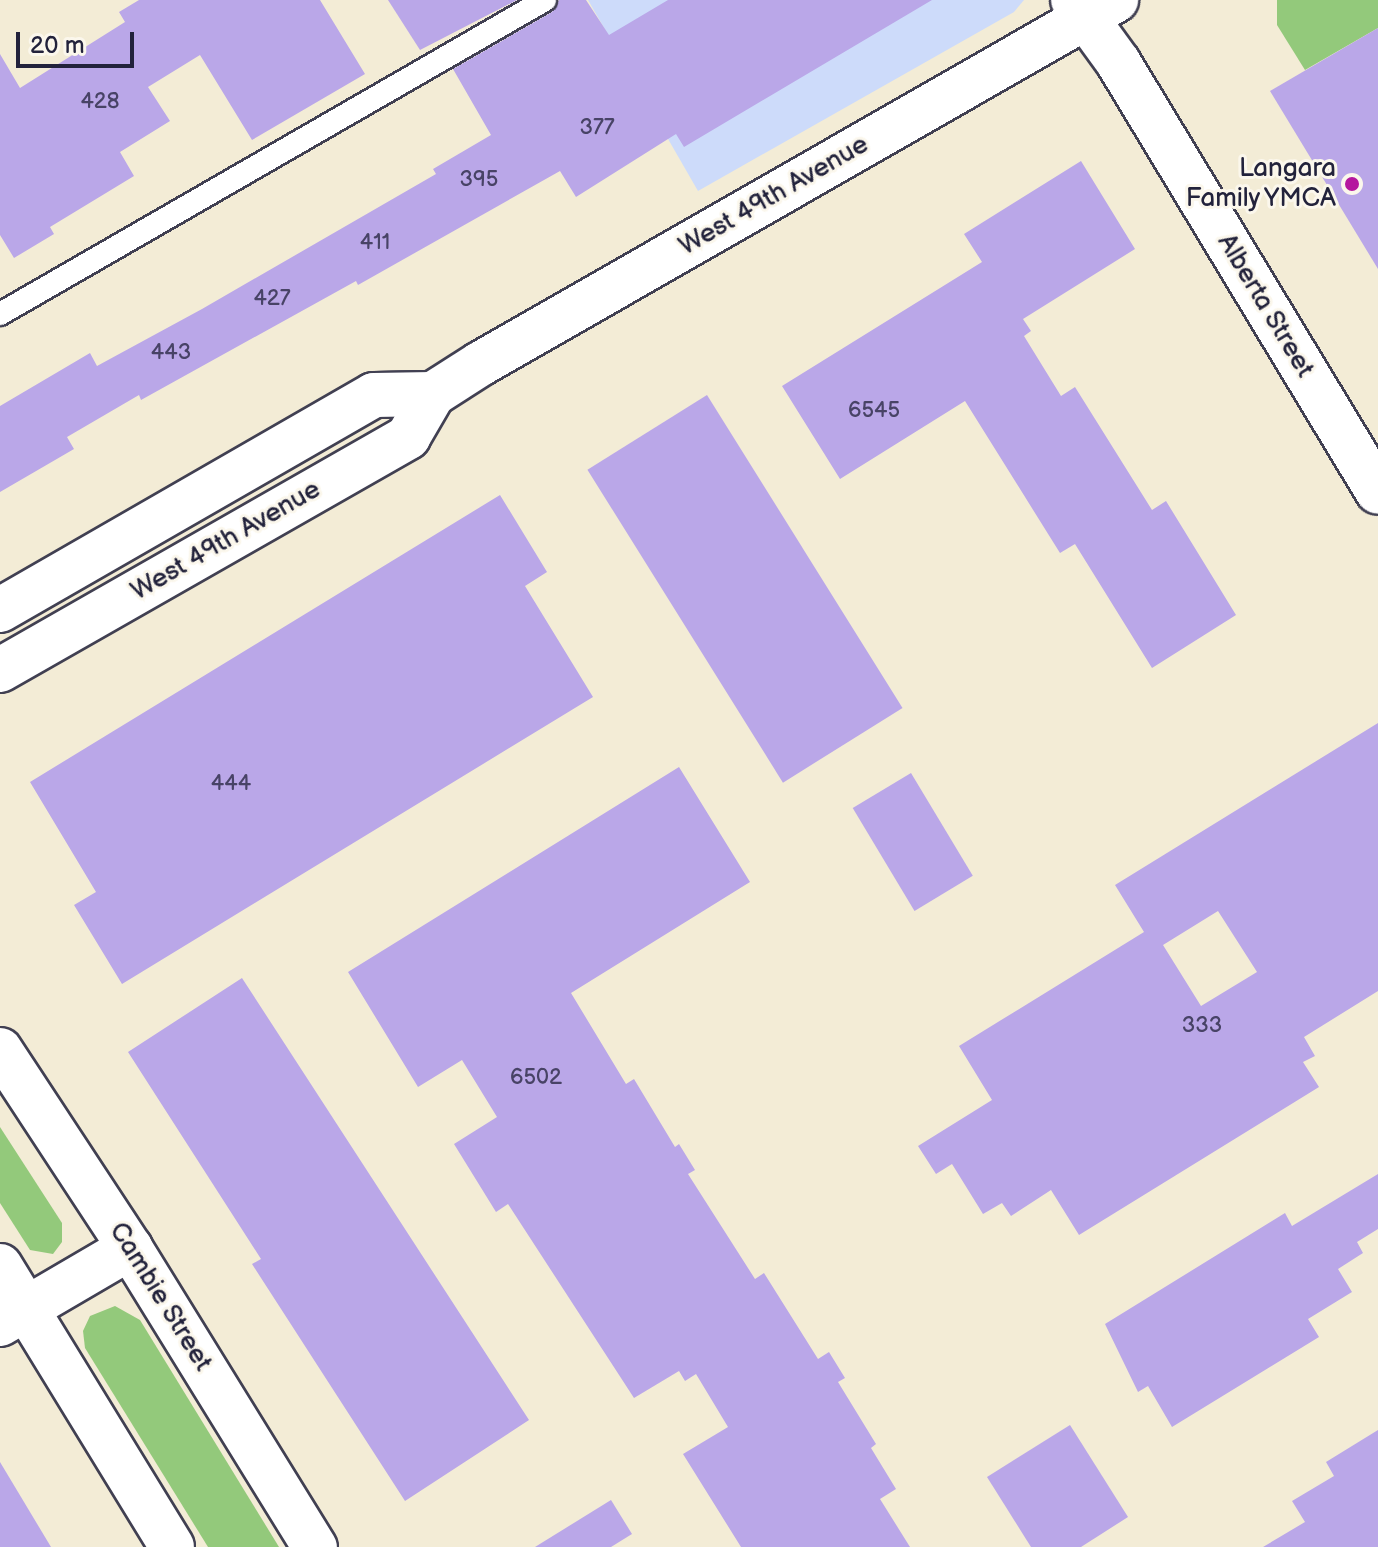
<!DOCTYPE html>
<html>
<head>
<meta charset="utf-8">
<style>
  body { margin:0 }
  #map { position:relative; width:1378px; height:1547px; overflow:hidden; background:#f3ecd6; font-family:"Balsamiq Sans",sans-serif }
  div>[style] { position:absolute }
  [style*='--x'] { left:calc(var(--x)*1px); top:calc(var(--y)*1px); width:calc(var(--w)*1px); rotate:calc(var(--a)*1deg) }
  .built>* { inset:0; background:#cddbfa }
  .green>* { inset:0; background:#93c97b }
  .building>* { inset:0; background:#baa7e8; transform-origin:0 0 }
  .roads { filter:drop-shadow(2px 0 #414052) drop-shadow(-2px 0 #414052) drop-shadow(0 2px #414052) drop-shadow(0 -2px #414052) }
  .service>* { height:22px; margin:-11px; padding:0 11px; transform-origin:11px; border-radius:11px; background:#fff }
  .minor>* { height:44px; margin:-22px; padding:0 22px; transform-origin:22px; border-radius:22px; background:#fff }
  .tertiary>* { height:44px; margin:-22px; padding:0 22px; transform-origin:22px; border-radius:22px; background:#fff }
  .secondary>* { height:44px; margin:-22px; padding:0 22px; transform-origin:22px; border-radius:22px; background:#fff }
  .dots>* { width:22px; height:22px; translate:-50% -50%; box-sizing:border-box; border:4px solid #fbf7ec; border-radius:50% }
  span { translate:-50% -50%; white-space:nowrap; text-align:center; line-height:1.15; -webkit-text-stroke:6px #fbf7ec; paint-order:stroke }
  .number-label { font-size:22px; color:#484366 }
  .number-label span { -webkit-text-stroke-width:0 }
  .poi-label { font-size:26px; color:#22223b }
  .right { translate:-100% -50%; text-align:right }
  .street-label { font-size:26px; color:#22223b }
  .scale { position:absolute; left:16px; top:32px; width:118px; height:36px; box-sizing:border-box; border:4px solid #22223b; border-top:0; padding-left:10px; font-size:24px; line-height:28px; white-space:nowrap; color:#22223b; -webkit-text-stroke:6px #fbf7ec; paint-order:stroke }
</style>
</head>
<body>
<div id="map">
  <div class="built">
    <div style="clip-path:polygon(588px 0,1024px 0,1014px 12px,698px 191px)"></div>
  </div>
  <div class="green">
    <div style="clip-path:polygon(1378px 0,1378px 28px,1305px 70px,1277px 25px,1277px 0)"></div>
    <div style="clip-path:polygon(0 1127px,62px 1223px,62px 1242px,53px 1254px,30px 1250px,0 1203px)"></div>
    <div style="clip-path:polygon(115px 1306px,140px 1320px,279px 1547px,208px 1547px,85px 1348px,83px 1331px,90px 1316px)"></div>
  </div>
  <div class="building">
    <div style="clip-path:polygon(139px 0,320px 0,365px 74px,252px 140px,200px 55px,148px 87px,170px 121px,120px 152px,134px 176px,50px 227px,54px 234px,14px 258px,0 235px,0 54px,20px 88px,125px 22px,119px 12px)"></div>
    <div style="clip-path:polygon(388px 0,517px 0,420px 50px)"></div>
    <div style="clip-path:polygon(559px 0,586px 0,609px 35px,668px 0,932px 0,684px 147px,676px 134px,576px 197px,560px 171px,358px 285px,356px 281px,141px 400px,139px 395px,67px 437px,74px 449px,0 492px,0 406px,90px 353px,97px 366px,202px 309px,436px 174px,433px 169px,491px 135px,453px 69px,552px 12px)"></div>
    <div style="clip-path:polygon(1378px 28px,1378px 269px,1270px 91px)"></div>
    <div style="clip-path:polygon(1081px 161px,1135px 249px,1023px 319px,1031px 331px,1024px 336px,1061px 396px,1075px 387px,1152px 510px,1166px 501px,1236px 615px,1152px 668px,1075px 544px,1060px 553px,965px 401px,840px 479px,782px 386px,982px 262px,964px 234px)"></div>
    <div style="left:707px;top:395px;width:369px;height:141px;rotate:58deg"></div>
    <div style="clip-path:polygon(500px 495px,547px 572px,525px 586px,593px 697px,122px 984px,74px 905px,96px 892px,30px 782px)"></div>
    <div style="clip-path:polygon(evenodd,1378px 723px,1378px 991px,1304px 1037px,1315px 1056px,1303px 1062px,1319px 1087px,1079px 1235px,1051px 1190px,1011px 1216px,1002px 1203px,983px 1214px,952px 1164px,936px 1174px,918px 1146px,992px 1100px,959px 1046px,1144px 932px,1115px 885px,1378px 723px,1218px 911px,1257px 972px,1201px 1006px,1163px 945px,1218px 911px)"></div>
    <div style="clip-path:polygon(679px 767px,750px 882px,571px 993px,626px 1084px,634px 1079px,675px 1147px,679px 1144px,695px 1170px,688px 1174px,755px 1279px,764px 1273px,818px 1359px,829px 1352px,845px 1378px,838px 1382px,876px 1444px,871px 1448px,896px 1489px,880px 1499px,910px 1547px,741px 1547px,683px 1454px,728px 1427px,696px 1374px,685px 1381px,679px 1371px,634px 1398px,508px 1204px,496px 1212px,454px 1144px,497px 1117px,462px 1060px,418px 1087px,348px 972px)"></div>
    <div style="left:911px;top:773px;width:120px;height:68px;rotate:59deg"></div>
    <div style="clip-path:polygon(242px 978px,529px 1420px,405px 1501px,252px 1264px,261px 1259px,128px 1052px)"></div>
    <div style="clip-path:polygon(1378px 1174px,1378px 1229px,1357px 1242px,1363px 1253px,1338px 1269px,1352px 1292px,1308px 1319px,1319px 1337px,1172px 1427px,1148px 1386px,1138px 1392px,1105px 1324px,1285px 1213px,1292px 1226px)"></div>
    <div style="clip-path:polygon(1070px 1425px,1128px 1517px,1081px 1547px,1031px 1547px,987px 1477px)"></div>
    <div style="clip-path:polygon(1378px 1430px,1378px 1547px,1263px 1547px,1305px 1522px,1292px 1501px,1334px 1476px,1326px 1462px)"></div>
    <div style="clip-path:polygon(0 1462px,51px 1547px,0 1547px)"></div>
    <div style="clip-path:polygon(611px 1500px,632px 1534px,611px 1547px,535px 1547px)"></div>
  </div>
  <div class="roads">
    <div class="service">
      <div style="--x:0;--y:314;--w:629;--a:-29.95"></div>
    </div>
    <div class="minor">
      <div style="--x:1073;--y:0;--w:77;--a:54"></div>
      <div style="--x:1118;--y:62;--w:502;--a:58.84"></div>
      <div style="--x:0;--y:1324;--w:151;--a:-30.3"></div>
    </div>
    <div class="tertiary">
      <div style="--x:0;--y:610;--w:431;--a:-29.9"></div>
      <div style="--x:374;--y:395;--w:59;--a:-1"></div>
      <div style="--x:0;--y:670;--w:470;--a:-29.7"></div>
      <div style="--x:408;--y:437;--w:50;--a:-59.8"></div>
      <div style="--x:433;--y:394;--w:56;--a:-32.6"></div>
      <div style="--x:480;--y:364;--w:733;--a:-29.78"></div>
    </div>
    <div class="secondary">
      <div style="--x:0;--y:1050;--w:237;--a:56.7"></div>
      <div style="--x:130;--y:1248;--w:352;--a:58.3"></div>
      <div style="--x:0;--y:1266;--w:329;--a:58.5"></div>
    </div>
  </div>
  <div class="dots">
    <div style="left:1352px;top:184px;background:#b5179e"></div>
  </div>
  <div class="number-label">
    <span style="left:100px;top:102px">428</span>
    <span style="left:597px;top:128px">377</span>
    <span style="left:479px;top:180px">395</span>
    <span style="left:375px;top:243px">411</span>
    <span style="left:272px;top:299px">427</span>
    <span style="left:171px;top:353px">443</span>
    <span style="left:874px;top:411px">6545</span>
    <span style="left:231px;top:784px">444</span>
    <span style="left:1202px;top:1026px">333</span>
    <span style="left:536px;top:1078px">6502</span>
  </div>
  <div class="poi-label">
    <span class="right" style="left:1336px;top:184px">Langara<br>Family YMCA</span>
  </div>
  <div class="street-label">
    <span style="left:774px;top:196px;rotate:-30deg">West 49th Avenue</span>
    <span style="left:1265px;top:306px;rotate:59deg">Alberta Street</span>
    <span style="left:226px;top:541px;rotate:-30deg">West 49th Avenue</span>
    <span style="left:160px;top:1297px;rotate:58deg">Cambie Street</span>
  </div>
  <div class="scale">20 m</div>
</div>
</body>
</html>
